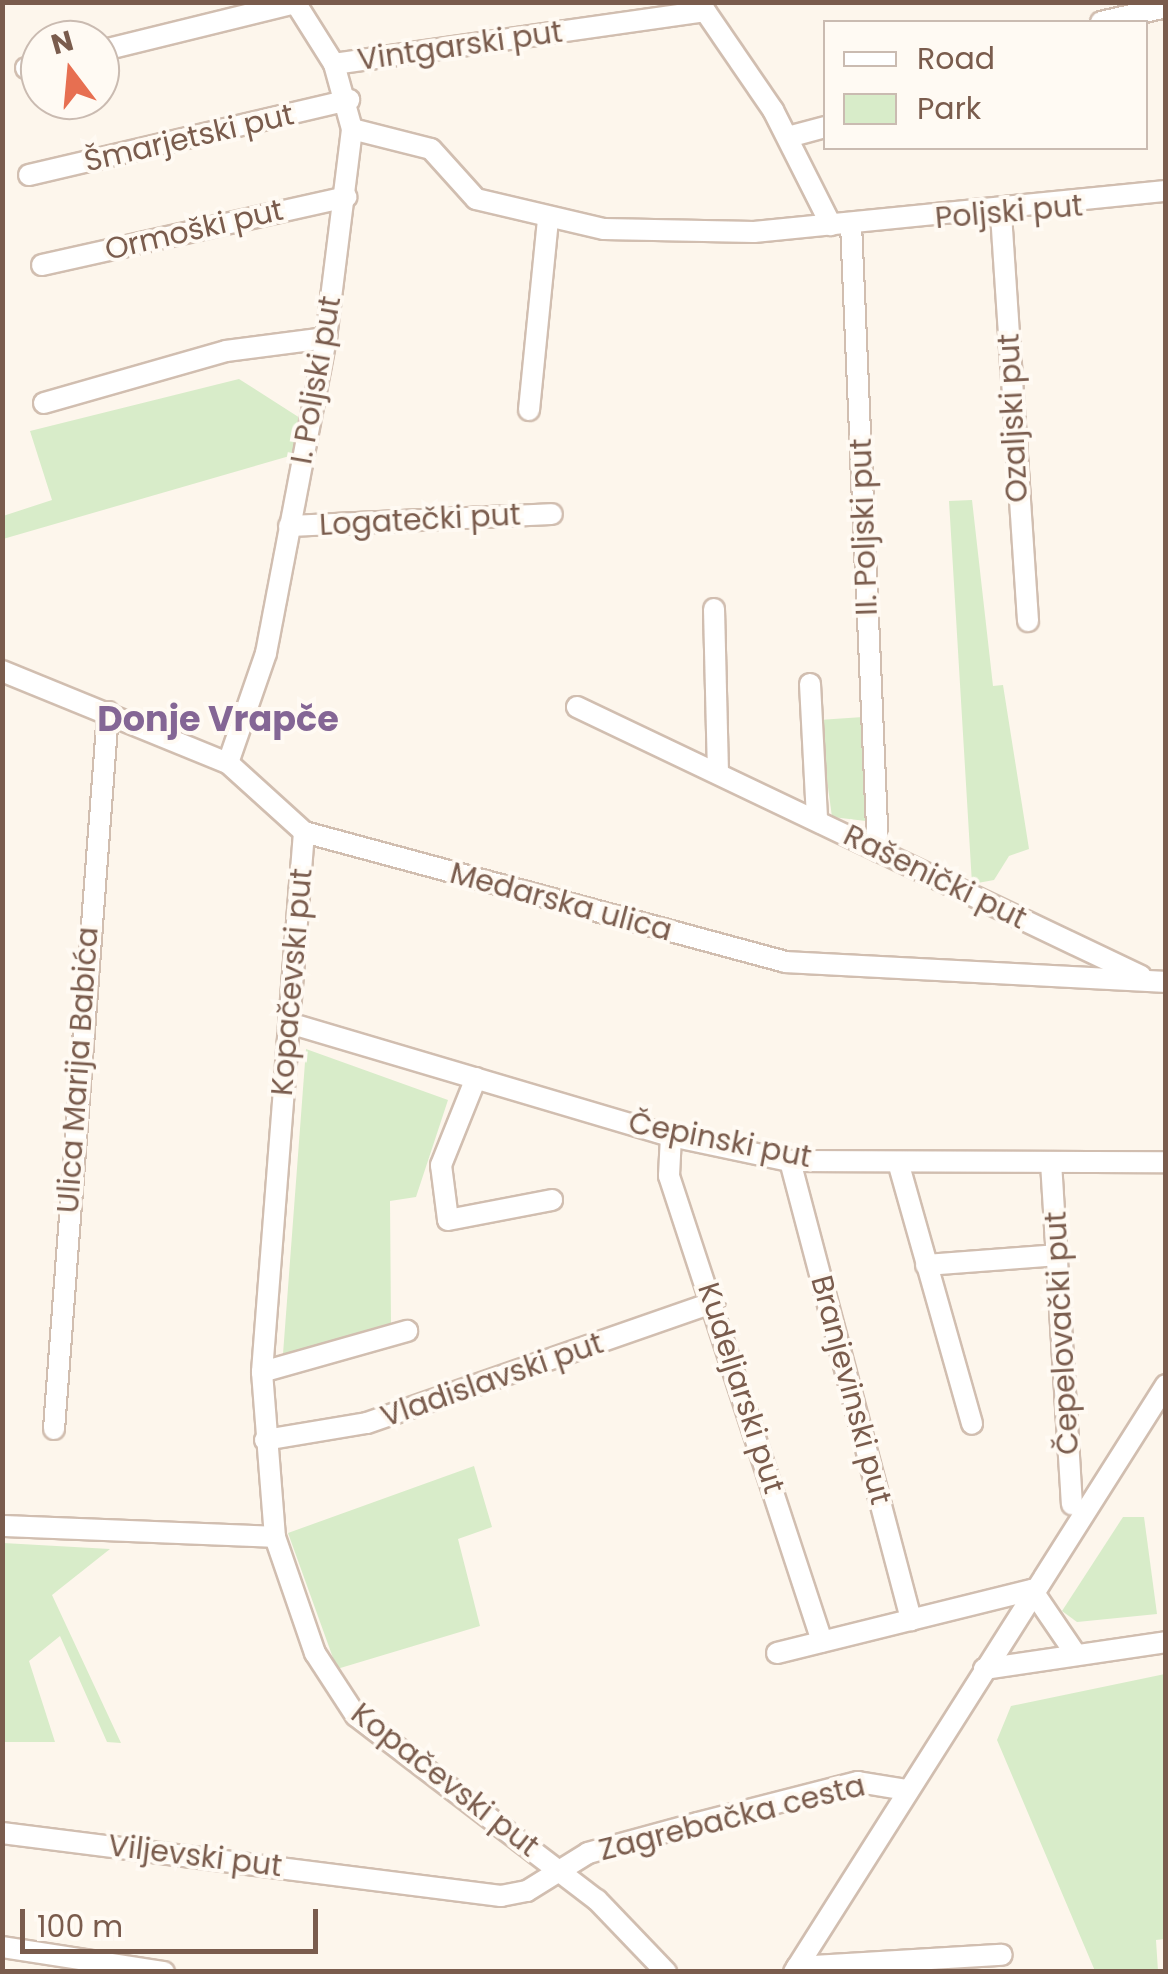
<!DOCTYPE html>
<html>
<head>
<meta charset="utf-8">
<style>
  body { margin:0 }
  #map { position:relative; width:1168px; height:1974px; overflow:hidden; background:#fdf6ec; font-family:Poppins,sans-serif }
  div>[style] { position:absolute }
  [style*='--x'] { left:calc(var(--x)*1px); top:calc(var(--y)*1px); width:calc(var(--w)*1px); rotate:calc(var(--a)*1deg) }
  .green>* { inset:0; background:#d8ecc9 }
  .roads { filter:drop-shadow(2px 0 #d1beb0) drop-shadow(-2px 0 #d1beb0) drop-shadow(0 2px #d1beb0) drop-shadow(0 -2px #d1beb0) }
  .minor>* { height:20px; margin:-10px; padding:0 10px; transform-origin:10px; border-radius:10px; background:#fff }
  span { translate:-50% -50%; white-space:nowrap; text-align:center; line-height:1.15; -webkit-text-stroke:8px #fffaf3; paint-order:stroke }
  .street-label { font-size:30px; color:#7a5c4d }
  .quarter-label { font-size:35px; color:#846695; font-weight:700 }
  .frame { position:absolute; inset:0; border:5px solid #7a5c4d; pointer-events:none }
  .legend { position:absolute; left:823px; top:20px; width:325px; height:130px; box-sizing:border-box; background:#fffaf3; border:2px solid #cabbb1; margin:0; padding:12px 18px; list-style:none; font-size:30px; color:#7a5c4d }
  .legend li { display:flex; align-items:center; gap:20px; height:50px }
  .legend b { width:50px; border:2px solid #cabbb1 }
  .north { position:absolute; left:20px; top:20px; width:100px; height:100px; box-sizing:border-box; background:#fffaf3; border:2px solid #cabbb1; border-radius:50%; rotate:344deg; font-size:28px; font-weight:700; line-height:40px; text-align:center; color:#7a5c4d }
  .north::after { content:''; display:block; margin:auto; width:35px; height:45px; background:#e76f51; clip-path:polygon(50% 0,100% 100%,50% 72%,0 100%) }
  .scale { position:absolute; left:20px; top:1909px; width:298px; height:45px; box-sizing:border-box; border:5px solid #7a5c4d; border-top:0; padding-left:12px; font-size:30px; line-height:35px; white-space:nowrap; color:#7a5c4d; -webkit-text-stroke:8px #fffaf3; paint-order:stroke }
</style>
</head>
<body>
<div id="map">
  <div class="green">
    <div style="clip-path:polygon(239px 379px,300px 418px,293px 455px,3px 539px,3px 516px,52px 500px,30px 431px)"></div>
    <div style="clip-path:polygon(972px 500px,993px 686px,1003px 685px,1029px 849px,1009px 856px,994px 880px,972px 884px,949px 501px)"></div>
    <div style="clip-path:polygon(863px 717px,866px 821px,832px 817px,819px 720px)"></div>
    <div style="clip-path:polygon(306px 1049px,448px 1100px,416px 1197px,390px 1201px,391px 1323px,283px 1354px)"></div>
    <div style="clip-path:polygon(474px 1466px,492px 1527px,458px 1539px,480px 1626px,337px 1669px,288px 1533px)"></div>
    <div style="clip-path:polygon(1123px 1517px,1144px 1517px,1157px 1614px,1077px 1622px,1062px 1611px)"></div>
    <div style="clip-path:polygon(3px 1543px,110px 1549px,52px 1595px,121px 1743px,107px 1742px,60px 1636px,29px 1661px,55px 1742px,3px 1742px)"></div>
    <div style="clip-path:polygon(1165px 1674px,1165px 1939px,1156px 1940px,1158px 1971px,1095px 1971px,997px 1740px,1011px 1706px)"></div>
  </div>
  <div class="roads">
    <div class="minor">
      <div style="--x:699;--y:2;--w:131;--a:55.6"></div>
      <div style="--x:773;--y:110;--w:129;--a:63.2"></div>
      <div style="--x:1101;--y:22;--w:67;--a:-13"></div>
      <div style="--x:100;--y:51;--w:201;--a:-13.8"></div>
      <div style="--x:334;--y:64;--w:375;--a:-8.1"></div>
      <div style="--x:26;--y:68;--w:14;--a:-12"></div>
      <div style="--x:352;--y:129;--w:81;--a:14.2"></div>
      <div style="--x:431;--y:149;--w:67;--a:48"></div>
      <div style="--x:476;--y:199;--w:131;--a:13.2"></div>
      <div style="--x:604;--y:229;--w:150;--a:1.1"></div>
      <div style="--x:754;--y:232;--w:414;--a:-5.7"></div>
      <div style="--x:788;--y:137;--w:39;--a:-15"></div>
      <div style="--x:29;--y:175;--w:329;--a:-13.2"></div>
      <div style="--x:1001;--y:214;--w:408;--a:86.2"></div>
      <div style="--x:851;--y:224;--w:627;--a:87.53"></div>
      <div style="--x:42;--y:265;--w:312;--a:-12.6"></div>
      <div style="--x:44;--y:403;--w:189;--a:-15.9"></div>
      <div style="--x:226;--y:351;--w:101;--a:-7.4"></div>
      <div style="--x:529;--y:410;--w:191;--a:-84.3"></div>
      <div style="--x:289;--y:526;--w:263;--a:-2.6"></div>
      <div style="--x:714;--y:609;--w:164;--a:88.6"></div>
      <div style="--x:2;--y:671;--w:244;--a:22.2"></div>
      <div style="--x:228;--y:763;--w:103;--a:42.2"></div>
      <div style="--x:304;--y:832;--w:498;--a:15.1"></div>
      <div style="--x:785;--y:962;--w:382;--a:3"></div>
      <div style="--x:810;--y:684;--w:134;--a:87"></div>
      <div style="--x:577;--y:707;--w:625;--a:25.5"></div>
      <div style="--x:228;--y:763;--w:116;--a:-70.9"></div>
      <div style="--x:266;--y:653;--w:321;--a:-79.2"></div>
      <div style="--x:326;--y:338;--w:211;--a:-82.9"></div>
      <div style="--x:352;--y:129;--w:67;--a:-105.5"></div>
      <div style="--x:334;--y:64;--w:73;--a:-122.2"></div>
      <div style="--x:304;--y:832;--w:542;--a:94.45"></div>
      <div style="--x:262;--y:1372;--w:166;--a:85.5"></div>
      <div style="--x:275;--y:1537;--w:123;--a:71"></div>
      <div style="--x:315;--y:1653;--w:75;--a:56.9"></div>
      <div style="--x:356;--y:1716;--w:303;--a:37.4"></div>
      <div style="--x:597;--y:1900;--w:100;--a:46.2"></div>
      <div style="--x:289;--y:1023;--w:398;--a:16.5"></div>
      <div style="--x:671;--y:1136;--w:122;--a:11.9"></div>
      <div style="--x:790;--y:1161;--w:376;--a:0.2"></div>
      <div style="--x:476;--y:1078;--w:94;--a:111.9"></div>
      <div style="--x:441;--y:1165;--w:55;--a:82.7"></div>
      <div style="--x:448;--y:1220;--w:106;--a:-10.9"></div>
      <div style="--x:671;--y:1136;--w:40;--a:92.9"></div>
      <div style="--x:669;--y:1176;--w:490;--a:71.8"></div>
      <div style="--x:790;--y:1161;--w:475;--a:75.2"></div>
      <div style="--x:898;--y:1162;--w:272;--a:74.2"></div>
      <div style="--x:1051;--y:1162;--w:343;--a:86.5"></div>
      <div style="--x:926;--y:1265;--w:133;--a:-4.3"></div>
      <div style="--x:262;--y:1372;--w:151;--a:-15.8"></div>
      <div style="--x:54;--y:1429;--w:719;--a:-85.69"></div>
      <div style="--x:265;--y:1440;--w:103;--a:-9.5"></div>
      <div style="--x:367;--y:1423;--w:368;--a:-19.2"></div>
      <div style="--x:2;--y:1526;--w:273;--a:2.3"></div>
      <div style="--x:777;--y:1653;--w:263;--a:-13.9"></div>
      <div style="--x:1032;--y:1590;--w:76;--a:55.7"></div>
      <div style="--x:984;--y:1669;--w:184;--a:-8.4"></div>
      <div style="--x:2;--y:1833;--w:503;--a:7.2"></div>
      <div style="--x:501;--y:1896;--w:26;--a:-11"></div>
      <div style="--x:527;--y:1891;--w:72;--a:-31.9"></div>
      <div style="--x:588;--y:1853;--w:114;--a:-15.3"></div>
      <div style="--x:698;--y:1823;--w:165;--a:-14.4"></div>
      <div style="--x:858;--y:1782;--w:50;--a:9.3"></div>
      <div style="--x:2;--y:1947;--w:164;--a:8.8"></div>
      <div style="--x:797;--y:1967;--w:205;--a:-3.4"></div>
      <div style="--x:794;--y:1972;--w:695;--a:-57.64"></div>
    </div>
  </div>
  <div class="street-label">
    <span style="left:460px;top:46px;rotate:-8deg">Vintgarski put</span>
    <span style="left:189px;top:138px;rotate:-13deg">Šmarjetski put</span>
    <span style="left:1009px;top:212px;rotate:-5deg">Poljski put</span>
    <span style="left:194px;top:230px;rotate:-13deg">Ormoški put</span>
    <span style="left:316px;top:380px;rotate:-80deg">I. Poljski put</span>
    <span style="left:1013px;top:418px;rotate:-93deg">Ozaljski put</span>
    <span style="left:420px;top:520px;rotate:-3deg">Logatečki put</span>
    <span style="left:864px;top:527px;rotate:-92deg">II. Poljski put</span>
    <span style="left:935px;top:877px;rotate:26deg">Rašenički put</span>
    <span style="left:561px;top:902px;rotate:15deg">Medarska ulica</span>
    <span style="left:292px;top:982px;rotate:-85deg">Kopačevski put</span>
    <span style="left:78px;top:1070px;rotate:-86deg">Ulica Marija Babića</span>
    <span style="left:720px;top:1140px;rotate:11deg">Čepinski put</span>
    <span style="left:1062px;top:1333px;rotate:-93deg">Čepelovački put</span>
    <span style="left:492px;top:1380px;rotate:-19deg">Vladislavski put</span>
    <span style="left:741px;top:1388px;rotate:72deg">Kudeljarski put</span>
    <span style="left:851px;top:1390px;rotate:75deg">Branjevinski put</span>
    <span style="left:445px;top:1780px;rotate:38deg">Kopačevski put</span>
    <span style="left:732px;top:1818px;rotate:-14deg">Zagrebačka cesta</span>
    <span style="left:195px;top:1856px;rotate:7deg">Viljevski put</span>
  </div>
  <div class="quarter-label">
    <span style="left:218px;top:719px">Donje Vrapče</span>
  </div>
  <div class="frame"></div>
  <ul class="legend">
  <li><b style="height:12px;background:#fff"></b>Road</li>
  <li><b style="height:28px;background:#d8ecc9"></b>Park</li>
  </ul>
  <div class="north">N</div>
  <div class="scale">100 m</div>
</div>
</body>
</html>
